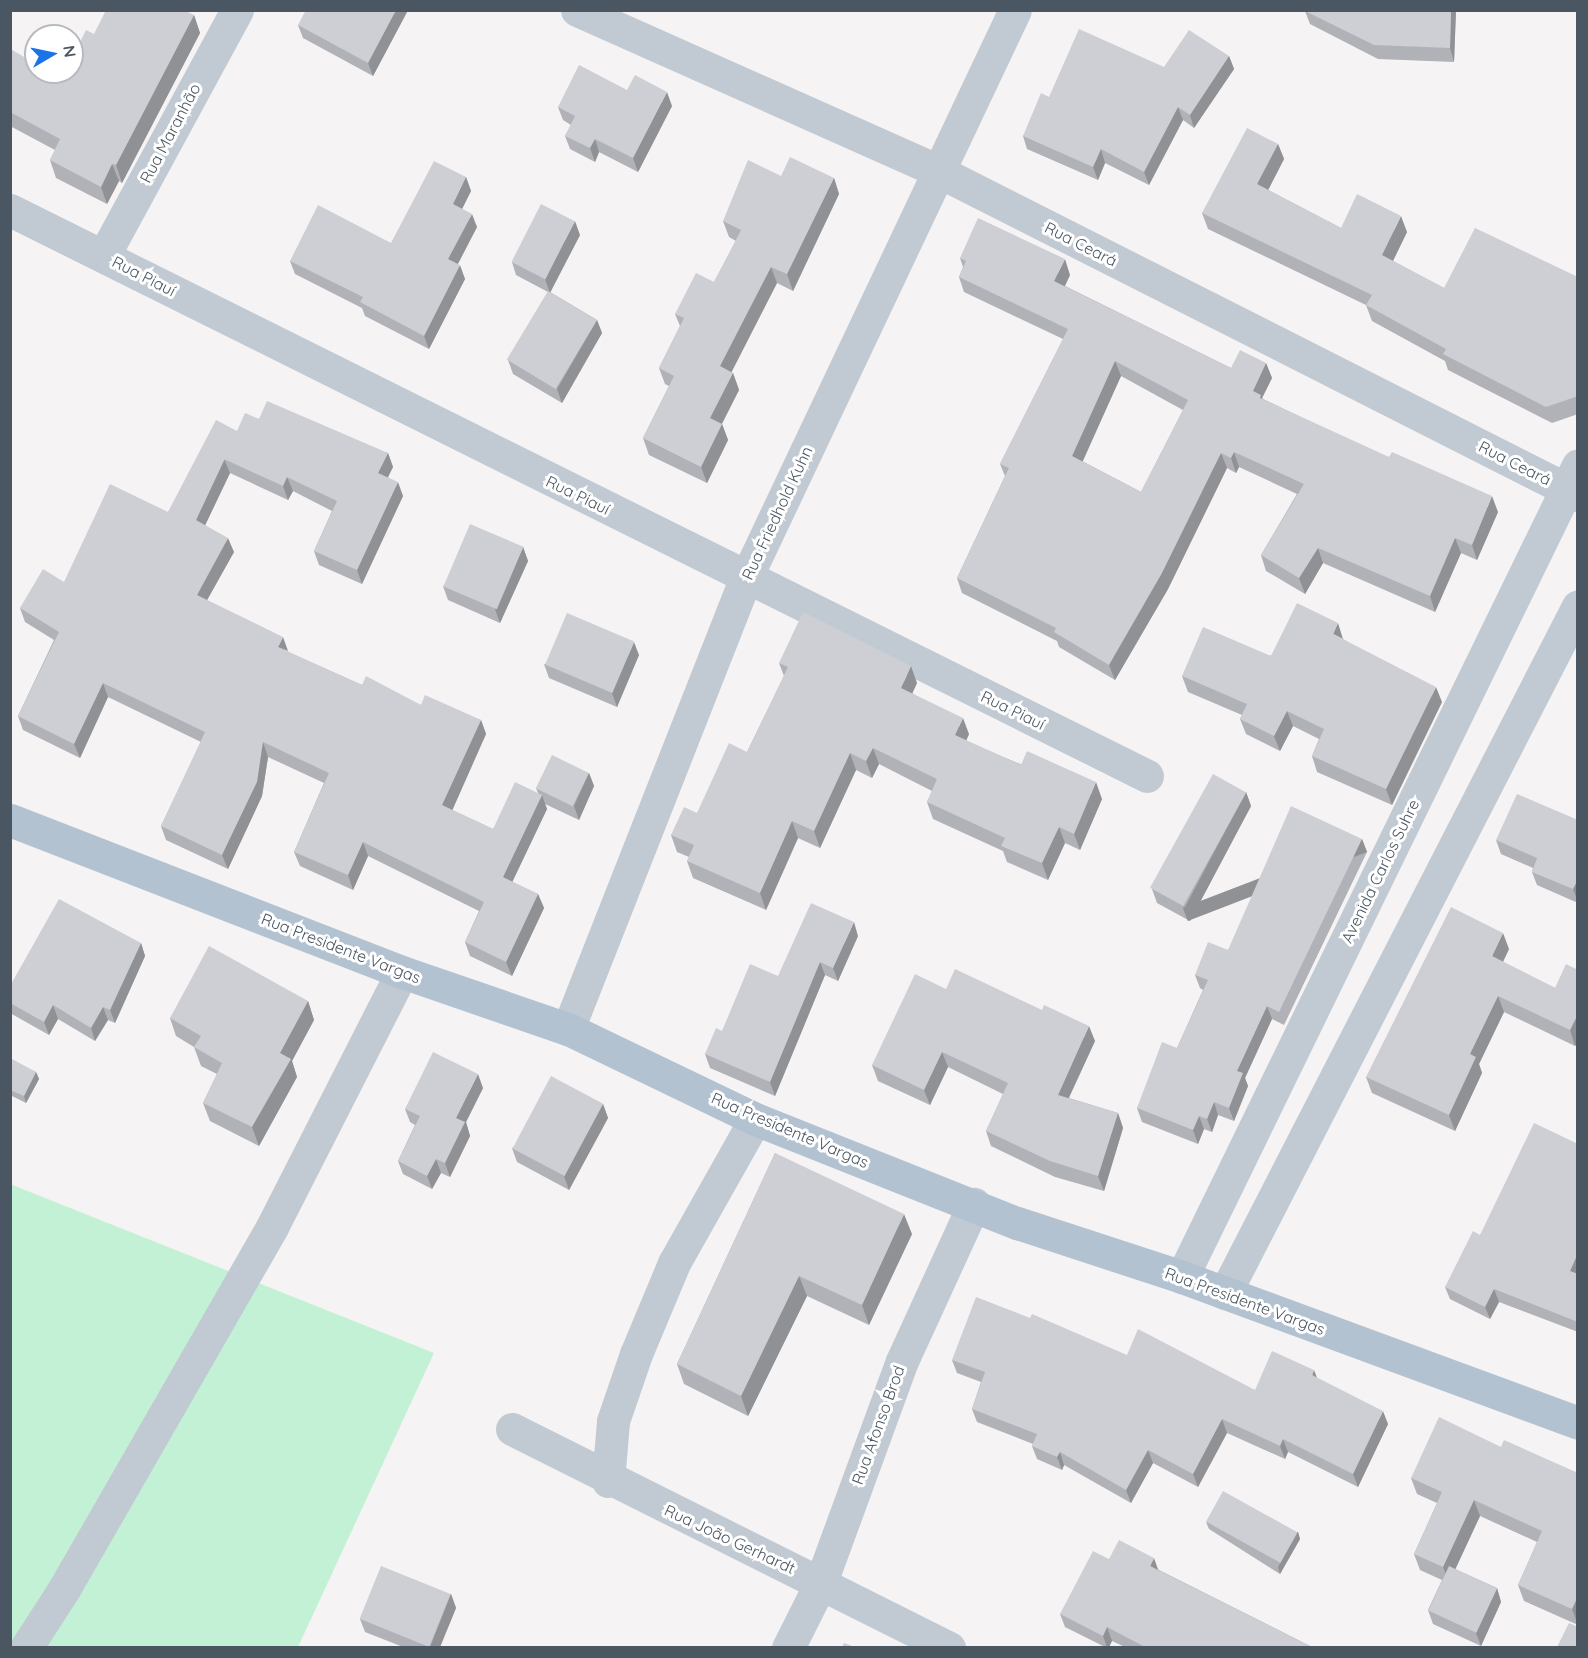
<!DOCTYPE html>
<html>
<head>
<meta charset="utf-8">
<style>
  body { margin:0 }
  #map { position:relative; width:1588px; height:1658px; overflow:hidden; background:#f5f3f3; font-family:Quicksand,sans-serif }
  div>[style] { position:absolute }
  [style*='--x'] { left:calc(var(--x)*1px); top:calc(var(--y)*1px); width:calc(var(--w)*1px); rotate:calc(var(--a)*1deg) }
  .green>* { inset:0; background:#c3f1d5 }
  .minor>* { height:33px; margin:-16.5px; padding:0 16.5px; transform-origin:16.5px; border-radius:16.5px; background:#c1cad2 }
  .major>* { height:33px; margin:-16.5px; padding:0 16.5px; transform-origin:16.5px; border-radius:16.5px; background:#b3c2d1 }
  .wall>* { inset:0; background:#b0b2b7 }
  .shaded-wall>* { inset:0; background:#909195; transform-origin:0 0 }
  .building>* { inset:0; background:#cdcfd5; transform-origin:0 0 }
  span { translate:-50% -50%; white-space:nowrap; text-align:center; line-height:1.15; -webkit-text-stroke:6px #fff; paint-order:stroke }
  .street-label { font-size:16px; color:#4a5661 }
  .frame { position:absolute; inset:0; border:12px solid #4a5661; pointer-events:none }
  .north { position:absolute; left:24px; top:24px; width:60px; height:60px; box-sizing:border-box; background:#fff; border:2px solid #b7bbc0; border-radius:50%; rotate:81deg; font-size:16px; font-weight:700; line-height:24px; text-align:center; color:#4a5661 }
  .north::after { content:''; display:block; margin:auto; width:21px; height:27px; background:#1a73e8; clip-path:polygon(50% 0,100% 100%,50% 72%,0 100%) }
</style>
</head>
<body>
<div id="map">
  <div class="green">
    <div style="clip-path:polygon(10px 1184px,434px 1353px,298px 1647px,11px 1647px)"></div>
  </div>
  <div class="minor">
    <div style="--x:577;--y:10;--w:393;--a:24"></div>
    <div style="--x:936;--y:170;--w:720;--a:26.85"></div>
    <div style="--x:10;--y:210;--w:1270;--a:26.46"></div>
    <div style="--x:104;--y:255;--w:279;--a:-61.5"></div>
    <div style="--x:568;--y:1029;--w:485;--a:-68.5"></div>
    <div style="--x:746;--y:578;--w:628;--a:-64.66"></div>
    <div style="--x:1182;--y:1277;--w:903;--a:-64"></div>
    <div style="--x:1225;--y:1293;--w:772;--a:-62.8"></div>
    <div style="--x:512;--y:1429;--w:489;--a:26.6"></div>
    <div style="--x:608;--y:1481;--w:60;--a:-85.2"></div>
    <div style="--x:613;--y:1421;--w:71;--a:-71.1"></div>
    <div style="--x:636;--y:1354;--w:99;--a:-67.3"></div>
    <div style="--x:674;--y:1263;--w:165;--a:-60.6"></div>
    <div style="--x:26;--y:1648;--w:70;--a:-57.2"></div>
    <div style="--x:64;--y:1589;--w:418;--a:-60.1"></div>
    <div style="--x:272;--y:1227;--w:286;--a:-63"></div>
    <div style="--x:788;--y:1648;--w:74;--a:-63.4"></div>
    <div style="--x:821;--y:1582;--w:235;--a:-69.9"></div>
    <div style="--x:902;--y:1361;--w:173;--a:-65.4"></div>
  </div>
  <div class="major">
    <div style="--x:10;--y:820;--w:420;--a:21.2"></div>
    <div style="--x:402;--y:972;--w:176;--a:19"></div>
    <div style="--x:568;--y:1029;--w:208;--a:25.7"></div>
    <div style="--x:755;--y:1119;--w:282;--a:21.7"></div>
    <div style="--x:1017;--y:1223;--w:174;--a:18.1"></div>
    <div style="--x:1182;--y:1277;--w:422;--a:20.2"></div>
  </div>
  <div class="wall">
    <div style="clip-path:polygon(1456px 10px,1454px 62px,1378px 59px,1310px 24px,1305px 11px)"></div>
    <div style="clip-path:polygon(407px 12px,373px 76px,303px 38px,298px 25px)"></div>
    <div style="clip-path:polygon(194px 15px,200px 33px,122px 183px,119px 181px,107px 204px,56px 178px,50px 160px,55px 150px,10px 126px,10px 49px,61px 79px,94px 34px)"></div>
    <div style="clip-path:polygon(1229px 56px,1234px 69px,1194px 128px,1183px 120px,1149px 185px,1105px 163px,1098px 180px,1027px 149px,1023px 136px,1049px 97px,1164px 67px)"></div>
    <div style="clip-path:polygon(627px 90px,672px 106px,638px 172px,599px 152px,595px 162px,570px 149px,565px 136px,571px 125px,563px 120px,558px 107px)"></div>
    <div style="clip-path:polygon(1278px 144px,1284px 159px,1268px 190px,1341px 228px,1407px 232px,1393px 261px,1444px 288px,1578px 277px,1578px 414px,1552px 423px,1448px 370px,1445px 361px,1372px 321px,1366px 305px,1208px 229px,1202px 213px)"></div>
    <div style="clip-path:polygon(781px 176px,834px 178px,839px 194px,793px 291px,777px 283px,731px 372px,733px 373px,739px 390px,722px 424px,728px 440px,707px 483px,649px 455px,643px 438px,669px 386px,665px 384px,659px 368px,680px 326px,675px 314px,714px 282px,736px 241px,729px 237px,723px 221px)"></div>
    <div style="clip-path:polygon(466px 177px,471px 191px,462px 209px,477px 227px,458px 264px,465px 279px,429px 349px,365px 316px,362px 308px,295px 274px,290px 261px,391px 243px)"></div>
    <div style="clip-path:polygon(580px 235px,550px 292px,597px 320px,602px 333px,562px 403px,513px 374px,508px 360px,548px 292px,516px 275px,512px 262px)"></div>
    <div style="clip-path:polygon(evenodd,960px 258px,1070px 275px,1065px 286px,1231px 368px,1266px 363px,1272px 378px,1262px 398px,1263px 399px,1498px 512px,1477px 560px,1461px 553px,1435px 612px,1323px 563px,1305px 594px,1266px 571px,1261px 555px,1297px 494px,1239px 467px,1236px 473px,1227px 468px,1168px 589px,1115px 680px,1059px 647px,1057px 641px,962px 593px,957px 578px,1005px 476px,1000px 464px,1063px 339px,964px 292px,959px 277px,963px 267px,960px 258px,1121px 376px,1183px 410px,1141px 492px,1082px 461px,1121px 376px)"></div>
    <div style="clip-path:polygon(259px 419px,388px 453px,393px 467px,388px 477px,403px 496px,362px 584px,319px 565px,314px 551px,332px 511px,293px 491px,288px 500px,230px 473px,205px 525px,234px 552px,207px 600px,288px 652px,362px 685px,421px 705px,481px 720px,486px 734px,452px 810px,493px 829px,538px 793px,536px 788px,589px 773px,594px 786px,579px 820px,545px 804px,547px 809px,512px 882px,538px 894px,544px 908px,512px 976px,470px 956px,465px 942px,479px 911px,368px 856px,353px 890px,300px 866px,294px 852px,324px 783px,268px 757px,262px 796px,228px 869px,166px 840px,161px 826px,201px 742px,108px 697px,80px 758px,23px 730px,18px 716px,54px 640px,25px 622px,20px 608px,64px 582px,168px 512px,237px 431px)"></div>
    <div style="clip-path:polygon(523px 547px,528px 561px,500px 623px,448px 600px,443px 586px)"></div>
    <div style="clip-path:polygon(1343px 639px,1442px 702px,1392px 805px,1317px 772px,1312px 756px,1319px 739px,1293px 726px,1280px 751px,1246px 734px,1240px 719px,1242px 715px,1188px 692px,1182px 676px)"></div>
    <div style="clip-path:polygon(639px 655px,617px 707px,549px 678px,544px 664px)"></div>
    <div style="clip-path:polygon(779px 663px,917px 683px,912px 693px,969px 734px,966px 741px,1102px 799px,1080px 850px,1065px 843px,1048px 880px,1007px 862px,1003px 851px,933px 819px,927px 802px,932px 791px,879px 764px,872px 778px,856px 770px,820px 848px,798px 838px,766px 910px,693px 878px,687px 861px,689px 857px,677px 852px,671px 835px,697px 813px,747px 752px,784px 676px)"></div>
    <div style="clip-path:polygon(1246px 792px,1251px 806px,1190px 921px,1157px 903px,1152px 889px)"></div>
    <div style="clip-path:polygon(1578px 820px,1578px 903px,1537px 885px,1532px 872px,1533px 868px,1501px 854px,1496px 840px)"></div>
    <div style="clip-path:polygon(1362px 839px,1367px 852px,1284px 1025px,1272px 1019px,1245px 1078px,1248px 1086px,1234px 1121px,1218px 1115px,1212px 1132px,1204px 1129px,1198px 1144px,1142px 1122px,1137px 1108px,1177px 1048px,1203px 990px,1200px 988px,1195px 975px,1228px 950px)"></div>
    <div style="clip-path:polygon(858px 936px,838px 981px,825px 975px,775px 1096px,710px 1068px,705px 1054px,722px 1031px,778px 976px)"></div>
    <div style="clip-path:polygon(141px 943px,145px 956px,115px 1023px,108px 1020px,95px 1041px,58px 1019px,49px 1035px,10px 1013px,10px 986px)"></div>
    <div style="clip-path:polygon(1509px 949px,1503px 962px,1555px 988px,1578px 970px,1578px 1042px,1575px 1046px,1504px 1012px,1479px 1064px,1482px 1073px,1455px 1131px,1372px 1093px,1366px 1077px)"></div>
    <div style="clip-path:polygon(946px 989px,1095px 1041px,1069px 1098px,1118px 1113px,1123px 1128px,1104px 1191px,1055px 1177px,991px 1146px,986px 1131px,1003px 1094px,948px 1067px,930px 1105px,878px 1081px,872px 1065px)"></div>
    <div style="clip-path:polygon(308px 1001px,314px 1020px,292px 1061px,297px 1077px,259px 1146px,210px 1121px,203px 1103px,217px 1074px,201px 1066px,194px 1047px,176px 1036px,170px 1018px)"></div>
    <div style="clip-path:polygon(10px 1061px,36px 1072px,39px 1079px,26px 1103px,10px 1095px)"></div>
    <div style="clip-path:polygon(483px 1088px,466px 1122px,470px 1136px,450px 1177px,441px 1173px,432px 1189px,403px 1174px,398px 1161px,415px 1125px,410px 1122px,405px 1109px)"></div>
    <div style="clip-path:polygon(603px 1104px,608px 1118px,569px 1190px,517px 1162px,512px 1148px)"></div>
    <div style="clip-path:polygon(1578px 1144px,1578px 1332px,1499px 1302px,1490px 1319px,1450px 1299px,1445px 1287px,1480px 1235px)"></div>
    <div style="clip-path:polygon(775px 1153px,912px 1234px,869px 1325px,807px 1296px,748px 1416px,684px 1384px,677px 1364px)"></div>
    <div style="clip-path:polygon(1127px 1355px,1255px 1390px,1317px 1378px,1388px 1424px,1358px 1487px,1288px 1452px,1285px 1459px,1227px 1433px,1198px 1487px,1153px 1463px,1131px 1503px,1064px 1465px,1062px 1470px,1037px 1459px,1032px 1446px,1033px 1444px,977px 1422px,972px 1409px,981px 1382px,957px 1373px,952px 1360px)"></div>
    <div style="clip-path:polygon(1501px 1447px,1578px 1473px,1578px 1625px,1524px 1601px,1518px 1585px,1537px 1542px,1480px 1516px,1455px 1569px,1497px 1588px,1501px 1602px,1481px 1646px,1433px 1624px,1428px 1610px,1442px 1580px,1420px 1570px,1414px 1554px,1437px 1503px,1417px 1494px,1411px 1478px)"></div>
    <div style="clip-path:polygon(1206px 1522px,1298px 1532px,1300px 1539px,1280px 1574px,1209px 1529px)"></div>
    <div style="clip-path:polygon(1109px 1559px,1159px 1570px,1312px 1647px,1125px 1647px,1112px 1641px,1109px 1647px,1105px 1647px,1065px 1627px,1060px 1614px)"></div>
    <div style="clip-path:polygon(451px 1594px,456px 1608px,440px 1647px,403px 1647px,365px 1632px,360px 1619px)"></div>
  </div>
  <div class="shaded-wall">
    <div style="clip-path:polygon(396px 10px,407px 10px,407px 12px,373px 76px,368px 63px)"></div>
    <div style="clip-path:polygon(1451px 10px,1456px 10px,1454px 62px,1450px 48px)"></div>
    <div style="clip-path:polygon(194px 15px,200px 33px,122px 183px,116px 165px)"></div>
    <div style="clip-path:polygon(1229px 56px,1234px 69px,1194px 128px,1190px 115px)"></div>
    <div style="clip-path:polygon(667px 92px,672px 106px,638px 172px,633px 158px)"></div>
    <div style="clip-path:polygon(1178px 107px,1183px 120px,1149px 185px,1144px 172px)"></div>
    <div style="clip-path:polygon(595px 139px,599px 152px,595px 162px,590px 148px)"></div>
    <div style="clip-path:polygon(1278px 144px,1284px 159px,1263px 200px,1257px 184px)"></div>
    <div style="clip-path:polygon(1101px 149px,1105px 163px,1098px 180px,1093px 167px)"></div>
    <div style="clip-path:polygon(112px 164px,119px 181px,107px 204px,101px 187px)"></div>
    <div style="clip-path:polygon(466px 177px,471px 191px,458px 217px,453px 204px)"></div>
    <div style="clip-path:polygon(834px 178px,839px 194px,793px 291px,787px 274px)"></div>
    <div style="clip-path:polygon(472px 214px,477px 227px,453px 273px,448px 259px)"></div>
    <div style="clip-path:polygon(1401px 216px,1407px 232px,1388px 271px,1382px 255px)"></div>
    <div style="clip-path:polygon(575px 221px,580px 235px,550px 293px,545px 279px)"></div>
    <div style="clip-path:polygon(1065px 259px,1070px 275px,1060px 296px,1054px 281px)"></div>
    <div style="clip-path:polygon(460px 265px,465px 279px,429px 349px,424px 336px)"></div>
    <div style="clip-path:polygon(771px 267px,777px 283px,726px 383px,720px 366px)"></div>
    <div style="clip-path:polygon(597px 320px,602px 333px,562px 403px,557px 389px)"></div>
    <div style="clip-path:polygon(1115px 361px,1121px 376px,1078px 472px,1072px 456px)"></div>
    <div style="clip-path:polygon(1266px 363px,1272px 378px,1262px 398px,1267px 410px,1253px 391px)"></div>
    <div style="clip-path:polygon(733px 373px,739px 390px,716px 435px,710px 418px)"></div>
    <div style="clip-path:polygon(722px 424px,728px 440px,707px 483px,701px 467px)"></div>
    <div style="clip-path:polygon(1234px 452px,1239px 467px,1236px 473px,1231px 458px)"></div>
    <div style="clip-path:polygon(388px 453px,393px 467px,383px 487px,378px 473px)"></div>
    <div style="clip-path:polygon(1221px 453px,1227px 468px,1168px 589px,1115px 680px,1109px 665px)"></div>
    <div style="clip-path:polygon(224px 459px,230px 473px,201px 534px,196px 520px)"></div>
    <div style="clip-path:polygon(287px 477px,293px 491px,288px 500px,283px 486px)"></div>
    <div style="clip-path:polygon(398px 482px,403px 496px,362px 584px,357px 570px)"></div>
    <div style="clip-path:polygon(1492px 496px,1498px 512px,1477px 560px,1472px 545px)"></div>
    <div style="clip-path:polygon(228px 538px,234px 552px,202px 609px,197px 595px)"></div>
    <div style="clip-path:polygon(1455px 538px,1461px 553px,1435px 612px,1430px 596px)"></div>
    <div style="clip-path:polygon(523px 547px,528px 561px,500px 623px,495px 609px)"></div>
    <div style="clip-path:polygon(1318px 548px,1323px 563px,1305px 594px,1299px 578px)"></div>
    <div style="clip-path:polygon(1338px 623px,1343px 639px,1333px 634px)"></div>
    <div style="clip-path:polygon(283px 637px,288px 651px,278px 647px)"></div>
    <div style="clip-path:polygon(634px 642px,639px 655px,617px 707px,612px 693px)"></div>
    <div style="clip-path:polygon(911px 666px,917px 683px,907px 705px,901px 688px)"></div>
    <div style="clip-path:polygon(103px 683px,108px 697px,80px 758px,74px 744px)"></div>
    <div style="clip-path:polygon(1436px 687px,1442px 702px,1392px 805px,1386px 789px)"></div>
    <div style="clip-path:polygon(1287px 711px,1293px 726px,1280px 751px,1274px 736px)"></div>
    <div style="clip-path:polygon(963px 718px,969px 734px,961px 752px,955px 735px)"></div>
    <div style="clip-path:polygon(481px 720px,486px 734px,448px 820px,442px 805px)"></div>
    <div style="clip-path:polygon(263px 742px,268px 757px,262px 796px,228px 869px,222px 855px)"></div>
    <div style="clip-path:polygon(873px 748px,879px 764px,872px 778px,866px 761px)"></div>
    <div style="clip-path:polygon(850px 753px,856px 770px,820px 848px,814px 831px)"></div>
    <div style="clip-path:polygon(589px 773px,594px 786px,579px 820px,574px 806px)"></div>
    <div style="clip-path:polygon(1096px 782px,1102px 799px,1080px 850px,1074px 834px)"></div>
    <div style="clip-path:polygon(1246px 792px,1251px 806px,1190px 921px,1185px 907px)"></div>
    <div style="clip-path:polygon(542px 795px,547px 809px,508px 891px,503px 877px)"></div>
    <div style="clip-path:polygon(792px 821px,798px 838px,766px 910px,760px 893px)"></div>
    <div style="clip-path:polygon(1059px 827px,1065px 843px,1048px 880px,1042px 863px)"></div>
    <div style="left:1362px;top:839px;width:14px;height:192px;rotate:69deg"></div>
    <div style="clip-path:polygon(363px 842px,368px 856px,353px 890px,348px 875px)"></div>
    <div style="clip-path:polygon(1578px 879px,1578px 902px,1573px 889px)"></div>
    <div style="clip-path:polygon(538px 894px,544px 908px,512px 976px,506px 962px)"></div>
    <div style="clip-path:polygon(854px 922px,858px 936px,838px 981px,833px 968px)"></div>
    <div style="clip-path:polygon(1503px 933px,1509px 949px,1498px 972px,1492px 956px)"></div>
    <div style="clip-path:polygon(141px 943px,145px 956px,115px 1023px,110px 1010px)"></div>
    <div style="clip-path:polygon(820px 962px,825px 975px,775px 1096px,770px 1082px)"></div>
    <div style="clip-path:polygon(1498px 996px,1504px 1012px,1479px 1064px,1482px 1073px,1455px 1131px,1449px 1115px,1470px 1054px)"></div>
    <div style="clip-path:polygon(308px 1001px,314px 1020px,292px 1061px,297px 1077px,259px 1146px,252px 1127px,280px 1053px)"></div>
    <div style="clip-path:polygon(53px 1005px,58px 1019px,49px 1035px,44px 1022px)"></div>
    <div style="clip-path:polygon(1267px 1006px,1272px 1019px,1245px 1078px,1248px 1086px,1234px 1121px,1229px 1108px,1237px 1071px)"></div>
    <div style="clip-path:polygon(103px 1007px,108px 1020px,95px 1041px,91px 1028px)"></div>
    <div style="clip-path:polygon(1578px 1014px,1578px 1042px,1575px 1046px,1570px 1030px)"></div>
    <div style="clip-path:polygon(1089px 1026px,1095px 1041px,1063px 1110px,1058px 1095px)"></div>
    <div style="clip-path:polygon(942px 1052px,948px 1067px,930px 1105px,924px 1090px)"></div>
    <div style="clip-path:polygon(36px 1072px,39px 1079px,26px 1103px,24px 1096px)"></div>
    <div style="clip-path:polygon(478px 1074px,483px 1088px,466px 1122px,470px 1136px,450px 1177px,445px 1163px,456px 1118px)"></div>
    <div style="clip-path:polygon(1214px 1102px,1218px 1115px,1212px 1132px,1207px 1119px)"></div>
    <div style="clip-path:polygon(603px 1104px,608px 1118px,569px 1190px,564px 1176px)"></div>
    <div style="clip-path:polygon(1118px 1113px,1123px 1128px,1104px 1191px,1098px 1176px)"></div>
    <div style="clip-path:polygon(1199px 1116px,1204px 1129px,1198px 1144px,1193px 1130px)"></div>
    <div style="clip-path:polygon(436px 1159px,441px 1173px,432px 1189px,427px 1176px)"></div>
    <div style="clip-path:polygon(904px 1214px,912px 1234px,869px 1325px,862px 1305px)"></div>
    <div style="clip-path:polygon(1578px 1253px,1578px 1275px,1570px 1271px)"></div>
    <div style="clip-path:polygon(799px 1276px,807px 1296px,748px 1416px,741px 1396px)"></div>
    <div style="clip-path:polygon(1494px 1289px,1499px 1302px,1490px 1319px,1485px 1307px)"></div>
    <div style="clip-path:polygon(1314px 1370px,1319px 1383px,1312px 1375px)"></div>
    <div style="clip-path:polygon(1383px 1411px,1388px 1424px,1358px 1487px,1353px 1474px)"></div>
    <div style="clip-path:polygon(1222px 1419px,1227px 1433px,1198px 1487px,1193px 1474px)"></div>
    <div style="clip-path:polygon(1283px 1439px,1288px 1452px,1285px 1459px,1280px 1446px)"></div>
    <div style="clip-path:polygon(1148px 1450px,1153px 1463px,1131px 1503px,1126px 1490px)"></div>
    <div style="clip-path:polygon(1060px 1452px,1064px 1465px,1062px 1470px,1057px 1457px)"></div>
    <div style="clip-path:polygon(1474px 1500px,1480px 1516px,1449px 1583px,1443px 1567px)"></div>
    <div style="clip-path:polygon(1298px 1532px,1300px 1539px,1280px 1574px,1278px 1567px)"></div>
    <div style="clip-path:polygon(1154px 1558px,1159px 1572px,1150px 1566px)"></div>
    <div style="clip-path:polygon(1497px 1588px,1501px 1602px,1481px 1646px,1476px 1633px)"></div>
    <div style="clip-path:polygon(451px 1594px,456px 1608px,440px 1647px,430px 1647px)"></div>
    <div style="clip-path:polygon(1578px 1596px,1578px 1625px,1572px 1609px)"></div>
    <div style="clip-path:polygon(1107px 1627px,1112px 1641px,1109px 1647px,1107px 1647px,1103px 1636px)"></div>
  </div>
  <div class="building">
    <div style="clip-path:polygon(106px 10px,184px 10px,194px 15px,116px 165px,112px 164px,101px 187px,50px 160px,60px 139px,10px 112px,10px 49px,36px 64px,36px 72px,49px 72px,61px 79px,65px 72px,72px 72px,72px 58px,86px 30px,94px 34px)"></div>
    <div style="clip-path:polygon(306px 10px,396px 10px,368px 63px,298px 25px)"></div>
    <div style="clip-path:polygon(1451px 10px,1450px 48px,1374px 45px,1305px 11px)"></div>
    <div style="clip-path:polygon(1079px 29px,1164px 67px,1189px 30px,1229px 56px,1190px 115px,1178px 107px,1144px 172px,1101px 149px,1093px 167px,1023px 136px,1041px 93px,1049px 97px)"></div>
    <div style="clip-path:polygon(579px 65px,627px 90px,635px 75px,667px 92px,633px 158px,595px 139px,590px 148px,565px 136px,575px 116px,558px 107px)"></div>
    <div style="clip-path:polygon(1247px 128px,1278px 144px,1257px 184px,1341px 228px,1357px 194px,1401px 216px,1382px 255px,1444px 288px,1475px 228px,1578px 277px,1578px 396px,1546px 407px,1443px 354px,1446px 349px,1366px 305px,1372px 295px,1202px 213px)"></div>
    <div style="clip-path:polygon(790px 157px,834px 178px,787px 274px,771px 267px,720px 366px,733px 373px,710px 418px,722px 424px,701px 467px,643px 438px,674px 376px,659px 368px,684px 318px,675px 314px,696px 273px,714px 282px,741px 230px,723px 221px,748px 160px,781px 176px)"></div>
    <div style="clip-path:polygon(434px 161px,466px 177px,453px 204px,472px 214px,448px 259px,460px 265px,424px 336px,360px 302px,363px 297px,290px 261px,318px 205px,391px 243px)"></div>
    <div style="left:541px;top:204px;width:38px;height:65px;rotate:27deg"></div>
    <div style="clip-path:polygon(evenodd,978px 218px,1065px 259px,1054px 281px,1231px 368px,1240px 350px,1266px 363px,1253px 391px,1261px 395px,1260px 398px,1389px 457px,1392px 452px,1492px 496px,1472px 545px,1455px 538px,1430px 596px,1318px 548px,1299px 578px,1261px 555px,1304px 484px,1234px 452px,1231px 458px,1221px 453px,1162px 573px,1109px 665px,1054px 632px,1056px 628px,957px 578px,1009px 468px,1000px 464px,1068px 329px,959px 277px,966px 261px,960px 258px,978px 218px,1115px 361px,1188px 400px,1141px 492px,1072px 456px,1115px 361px)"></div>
    <div style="left:548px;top:291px;width:57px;height:80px;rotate:31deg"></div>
    <div style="clip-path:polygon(267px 401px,388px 453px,378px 473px,398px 482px,357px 570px,314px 551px,337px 501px,287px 477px,283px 486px,224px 459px,229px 450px,196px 520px,228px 538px,197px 595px,283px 637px,278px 647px,362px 685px,366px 676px,421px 705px,425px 695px,481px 720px,442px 805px,493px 829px,515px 782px,542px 795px,503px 877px,538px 894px,506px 962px,465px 942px,484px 902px,363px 842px,348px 875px,294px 852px,329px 773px,263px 742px,257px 782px,222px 855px,161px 826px,205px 732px,103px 683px,74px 744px,18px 716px,59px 632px,20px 608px,43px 569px,64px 582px,110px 484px,168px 512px,216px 420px,237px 431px,245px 413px,259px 419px)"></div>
    <div style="left:470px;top:524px;width:58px;height:68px;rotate:23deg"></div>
    <div style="clip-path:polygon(1297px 603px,1338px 623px,1333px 634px,1436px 687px,1386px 789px,1312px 756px,1324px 729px,1287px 711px,1274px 736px,1240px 719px,1247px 704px,1182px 676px,1203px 627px,1271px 656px)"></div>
    <div style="clip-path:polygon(803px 612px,911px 666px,901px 688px,963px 718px,955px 735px,1021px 765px,1027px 751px,1096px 782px,1074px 834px,1059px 827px,1042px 863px,1001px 846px,1005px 838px,927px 802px,937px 779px,873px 748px,866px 761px,850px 753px,814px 831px,792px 821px,760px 893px,687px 861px,694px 845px,671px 835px,684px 807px,697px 813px,729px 743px,747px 752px,788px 667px,779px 663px)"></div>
    <div style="left:567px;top:613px;width:73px;height:56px;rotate:23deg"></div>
    <div style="left:552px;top:755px;width:41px;height:37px;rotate:26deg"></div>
    <div style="left:1213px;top:774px;width:38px;height:130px;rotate:29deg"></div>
    <div style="clip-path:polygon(1517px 794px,1578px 820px,1578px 879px,1573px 889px,1532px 872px,1537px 858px,1496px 840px)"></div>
    <div style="clip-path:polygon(1291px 806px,1362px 839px,1279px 1012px,1267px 1006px,1237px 1071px,1243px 1073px,1229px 1108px,1214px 1102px,1207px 1119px,1199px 1116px,1193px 1130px,1137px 1108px,1162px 1042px,1177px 1048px,1208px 980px,1195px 975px,1208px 942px,1228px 950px)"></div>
    <div style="clip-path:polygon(59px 899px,141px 943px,110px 1010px,103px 1007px,91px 1028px,53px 1005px,44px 1022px,10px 1003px,10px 986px)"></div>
    <div style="clip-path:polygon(811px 903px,854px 922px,833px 968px,820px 962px,770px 1082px,705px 1054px,716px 1028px,722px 1031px,750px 964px,778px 976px)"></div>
    <div style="clip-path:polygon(1451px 907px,1503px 933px,1492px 956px,1555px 988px,1566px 964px,1578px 970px,1578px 1014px,1570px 1030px,1498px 996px,1470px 1054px,1476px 1057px,1449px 1115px,1366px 1077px)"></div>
    <div style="clip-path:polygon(209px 946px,308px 1001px,280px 1053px,291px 1059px,252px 1127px,203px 1103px,222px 1063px,194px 1047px,201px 1036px,170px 1018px)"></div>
    <div style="clip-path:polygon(955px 969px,1042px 1010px,1044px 1005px,1089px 1026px,1058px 1095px,1118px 1113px,1098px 1176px,1050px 1161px,986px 1131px,1008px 1083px,942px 1052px,924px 1090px,872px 1065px,915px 974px,946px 989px)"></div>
    <div style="clip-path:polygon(433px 1052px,478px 1074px,456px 1118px,465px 1122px,445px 1163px,436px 1159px,427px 1176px,398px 1161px,420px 1116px,405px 1109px)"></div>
    <div style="clip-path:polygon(12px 1059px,36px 1072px,24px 1096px,10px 1090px,10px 1061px)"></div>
    <div style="left:551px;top:1076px;width:59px;height:82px;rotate:28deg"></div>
    <div style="clip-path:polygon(1534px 1123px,1578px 1144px,1578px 1253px,1570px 1271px,1578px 1274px,1578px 1322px,1494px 1289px,1485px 1307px,1445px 1287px,1473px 1231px,1480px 1235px)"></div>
    <div style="clip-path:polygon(775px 1153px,904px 1214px,862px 1305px,799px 1276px,741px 1396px,677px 1364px)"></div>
    <div style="clip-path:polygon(976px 1297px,1030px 1318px,1032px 1314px,1127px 1355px,1138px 1329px,1255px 1390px,1272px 1351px,1314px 1370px,1312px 1375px,1383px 1411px,1353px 1474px,1283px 1439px,1280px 1446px,1222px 1419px,1193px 1474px,1148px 1450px,1126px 1490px,1060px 1452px,1057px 1457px,1032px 1446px,1037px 1434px,972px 1409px,985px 1372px,952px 1360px)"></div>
    <div style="clip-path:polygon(1439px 1417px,1501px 1447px,1504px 1440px,1578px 1473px,1578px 1569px,1576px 1573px,1578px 1574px,1578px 1596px,1572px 1609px,1518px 1585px,1542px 1531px,1474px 1500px,1443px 1567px,1414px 1554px,1442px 1492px,1411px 1478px)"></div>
    <div style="left:1223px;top:1491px;width:85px;height:35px;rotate:29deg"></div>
    <div style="clip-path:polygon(1119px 1540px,1154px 1558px,1150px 1566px,1312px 1647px,1145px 1647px,1107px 1627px,1103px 1636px,1060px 1614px,1093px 1551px,1109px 1559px)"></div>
    <div style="left:381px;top:1566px;width:75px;height:57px;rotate:22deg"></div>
    <div style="left:1449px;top:1566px;width:53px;height:49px;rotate:25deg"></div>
    <div style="clip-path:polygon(1569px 1623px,1578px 1627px,1578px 1647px,1557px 1647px)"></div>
    <div style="clip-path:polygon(844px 1643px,855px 1647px,842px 1647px)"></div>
  </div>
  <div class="street-label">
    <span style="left:170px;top:133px;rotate:-62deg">Rua Maranhão</span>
    <span style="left:1081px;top:244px;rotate:27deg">Rua Ceará</span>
    <span style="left:144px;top:276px;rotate:27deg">Rua Piauí</span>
    <span style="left:1515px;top:463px;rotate:27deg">Rua Ceará</span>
    <span style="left:578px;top:495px;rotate:26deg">Rua Piauí</span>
    <span style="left:777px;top:513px;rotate:-65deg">Rua Friedhold Kuhn</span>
    <span style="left:1013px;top:710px;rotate:26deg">Rua Piauí</span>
    <span style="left:1380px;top:871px;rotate:-64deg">Avenida Carlos Suhre</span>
    <span style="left:341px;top:948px;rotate:21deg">Rua Presidente Vargas</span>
    <span style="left:790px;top:1130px;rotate:23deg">Rua Presidente Vargas</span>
    <span style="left:1245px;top:1301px;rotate:20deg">Rua Presidente Vargas</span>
    <span style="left:878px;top:1425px;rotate:-70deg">Rua Afonso Brod</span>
    <span style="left:730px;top:1539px;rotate:25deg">Rua João Gerhardt</span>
  </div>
  <div class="frame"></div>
  <div class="north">N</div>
</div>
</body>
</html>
